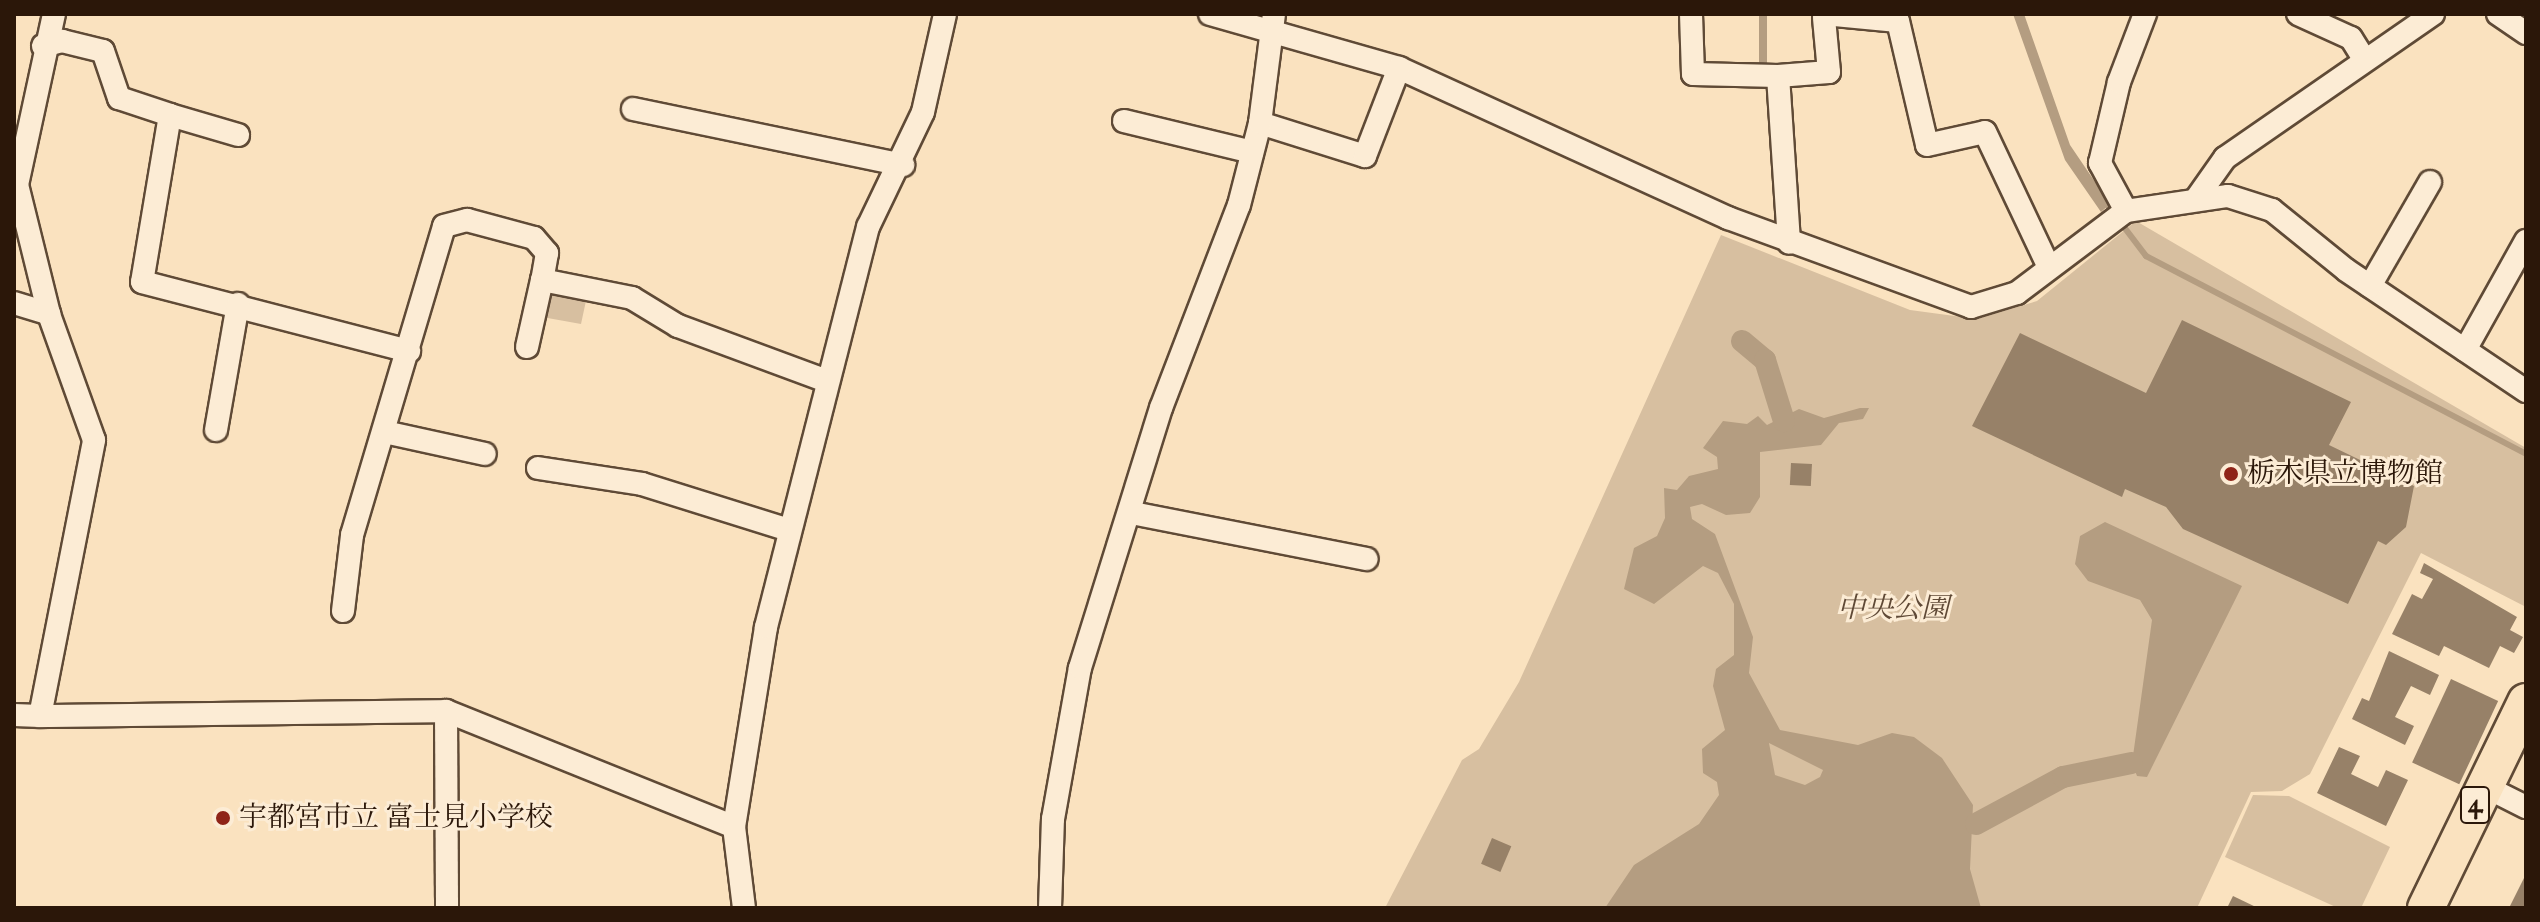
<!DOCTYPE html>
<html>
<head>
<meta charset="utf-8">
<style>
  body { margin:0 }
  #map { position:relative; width:2540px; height:922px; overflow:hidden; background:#fae2bf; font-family:"IM FELL Double Pica","Noto Serif JP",serif }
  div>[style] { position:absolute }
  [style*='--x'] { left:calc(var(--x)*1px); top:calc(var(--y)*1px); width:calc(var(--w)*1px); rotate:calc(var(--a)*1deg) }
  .green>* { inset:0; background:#d7bfa0 }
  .water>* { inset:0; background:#b49d81; transform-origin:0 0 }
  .stream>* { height:6px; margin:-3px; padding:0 3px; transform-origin:3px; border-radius:3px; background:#b49d81 }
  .canal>* { height:22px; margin:-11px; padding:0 11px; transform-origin:11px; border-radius:11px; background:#b49d81 }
  .building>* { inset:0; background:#978168; transform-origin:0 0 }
  .roads { filter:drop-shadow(2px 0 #5f4a36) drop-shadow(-2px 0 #5f4a36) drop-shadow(0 2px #5f4a36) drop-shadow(0 -2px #5f4a36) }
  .street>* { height:22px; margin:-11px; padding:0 11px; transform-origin:11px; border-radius:11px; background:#fcecd5 }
  .primary>* { height:36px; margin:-18px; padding:0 18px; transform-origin:18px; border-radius:18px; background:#fae2bf }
  .dots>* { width:22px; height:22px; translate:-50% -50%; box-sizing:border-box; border:4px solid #fcecd5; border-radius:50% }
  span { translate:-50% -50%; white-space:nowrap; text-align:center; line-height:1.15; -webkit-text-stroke:6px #fcecd5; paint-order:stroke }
  .shield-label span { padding:2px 6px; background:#fcecd5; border:2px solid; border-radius:6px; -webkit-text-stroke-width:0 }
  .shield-label { font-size:26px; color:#2b1709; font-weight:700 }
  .poi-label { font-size:28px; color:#2b1709 }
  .left { translate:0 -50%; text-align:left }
  .park-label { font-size:28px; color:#5f4936; font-style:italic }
  .frame { position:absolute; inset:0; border:16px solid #2b1709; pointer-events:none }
</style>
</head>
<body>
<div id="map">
  <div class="green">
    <div style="clip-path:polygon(2136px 221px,2526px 448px,2526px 607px,2421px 553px,2310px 774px,2282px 791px,2251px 792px,2197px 908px,1385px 908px,1462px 760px,1479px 749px,1519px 682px,1721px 235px,1910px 310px,1977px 319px,2037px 301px)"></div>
    <div style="clip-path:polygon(558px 290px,587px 296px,581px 324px,542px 317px,546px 298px)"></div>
    <div style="clip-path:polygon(2253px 795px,2289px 796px,2390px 847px,2361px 908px,2338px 908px,2225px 857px)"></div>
  </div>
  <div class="water">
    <div style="left:1759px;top:14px;width:8px;height:50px"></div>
    <div style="clip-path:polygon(2013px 14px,2024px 14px,2070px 145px,2110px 204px,2101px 212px,2065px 160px)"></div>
    <div style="clip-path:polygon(evenodd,1860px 408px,1869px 408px,1863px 419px,1839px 423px,1821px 445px,1760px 452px,1760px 497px,1750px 513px,1726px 515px,1702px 504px,1690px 507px,1692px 519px,1715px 534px,1753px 637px,1749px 673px,1780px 730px,1858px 745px,1892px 733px,1914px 737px,1942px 758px,1973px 805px,1970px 869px,1981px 908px,1605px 908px,1634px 865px,1699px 824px,1719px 795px,1717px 782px,1703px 773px,1702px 749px,1725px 730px,1713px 686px,1716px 669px,1734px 655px,1734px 604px,1718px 573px,1703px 566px,1654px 604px,1624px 589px,1634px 548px,1657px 536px,1665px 518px,1664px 488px,1677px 490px,1689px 476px,1718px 469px,1717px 457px,1703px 448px,1723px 421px,1747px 424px,1758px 416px,1767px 425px,1799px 409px,1824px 418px,1860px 408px,1769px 743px,1823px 770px,1820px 777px,1805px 785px,1775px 775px,1769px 743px)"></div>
    <div style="clip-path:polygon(2105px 522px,2242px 586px,2147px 777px,2137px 776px,2132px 763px,2152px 620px,2140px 600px,2088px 581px,2075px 564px,2080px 536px)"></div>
  </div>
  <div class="stream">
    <div style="--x:2105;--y:202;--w:68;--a:52.8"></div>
    <div style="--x:2146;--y:256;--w:428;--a:27.5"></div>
  </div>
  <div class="canal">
    <div style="--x:1742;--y:341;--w:30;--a:40"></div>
    <div style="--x:1765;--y:360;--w:64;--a:72.7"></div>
    <div style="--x:1976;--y:824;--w:99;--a:-28.4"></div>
    <div style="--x:2063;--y:777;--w:70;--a:-11.5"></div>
  </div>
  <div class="building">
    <div style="clip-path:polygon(2182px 320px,2351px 402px,2329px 445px,2414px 486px,2406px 527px,2386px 545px,2378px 541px,2348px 604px,2183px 529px,2166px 507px,2125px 489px,2122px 497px,1972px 426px,2020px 333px,2146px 393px)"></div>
    <div style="left:1791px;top:463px;width:21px;height:22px;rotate:3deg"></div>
    <div style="clip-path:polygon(2424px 563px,2517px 617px,2510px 630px,2523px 637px,2514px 653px,2500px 646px,2489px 668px,2444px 646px,2439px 656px,2392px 634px,2412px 594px,2422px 599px,2433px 579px,2420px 573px)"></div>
    <div style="clip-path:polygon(2389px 651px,2439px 675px,2430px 695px,2411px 686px,2395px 717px,2414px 726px,2405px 745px,2352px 719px,2362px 698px,2369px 701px)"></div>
    <div style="left:2451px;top:679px;width:52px;height:92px;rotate:25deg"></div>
    <div style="clip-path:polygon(2339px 747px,2360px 756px,2351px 774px,2378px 787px,2386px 770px,2408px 780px,2386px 826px,2317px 793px)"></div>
    <div style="left:1492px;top:838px;width:21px;height:28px;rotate:23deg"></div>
    <div style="clip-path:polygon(2526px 874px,2526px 908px,2509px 908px)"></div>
    <div style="clip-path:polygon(2233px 896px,2258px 908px,2227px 908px)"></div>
  </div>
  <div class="roads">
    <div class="street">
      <div style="--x:1210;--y:14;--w:197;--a:15.9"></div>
      <div style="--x:1399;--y:68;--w:362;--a:24.5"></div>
      <div style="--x:1728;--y:218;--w:259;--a:20.1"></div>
      <div style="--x:1971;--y:307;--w:48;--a:-16.9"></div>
      <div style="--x:2017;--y:293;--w:136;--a:-37"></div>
      <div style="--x:2126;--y:211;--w:103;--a:-8.4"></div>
      <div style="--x:2228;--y:196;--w:46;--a:17.7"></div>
      <div style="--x:2272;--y:210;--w:95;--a:39"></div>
      <div style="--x:2346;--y:270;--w:217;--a:33.9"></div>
      <div style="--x:1691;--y:14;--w:60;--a:88.1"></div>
      <div style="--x:1693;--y:74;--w:85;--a:1.3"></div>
      <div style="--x:1778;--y:76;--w:167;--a:86.2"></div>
      <div style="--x:1824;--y:14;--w:74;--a:5.4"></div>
      <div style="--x:1898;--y:21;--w:127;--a:76.8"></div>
      <div style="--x:1927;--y:145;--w:59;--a:-12.6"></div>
      <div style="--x:1985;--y:132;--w:147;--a:64.7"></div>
      <div style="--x:2298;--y:14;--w:58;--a:24.4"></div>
      <div style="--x:2351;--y:38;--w:26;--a:58"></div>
      <div style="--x:2498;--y:14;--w:34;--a:34"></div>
      <div style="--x:43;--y:46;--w:20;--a:-15"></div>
      <div style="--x:62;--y:41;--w:42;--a:13.7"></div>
      <div style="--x:103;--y:51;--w:50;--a:71.2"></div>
      <div style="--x:119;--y:98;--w:54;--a:18.4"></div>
      <div style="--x:170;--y:115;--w:169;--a:99.5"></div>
      <div style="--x:142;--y:282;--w:276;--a:14.5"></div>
      <div style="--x:1778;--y:76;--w:51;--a:-4.5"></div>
      <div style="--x:1829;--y:72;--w:54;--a:-95.3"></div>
      <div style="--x:633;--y:109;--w:276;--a:11.7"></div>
      <div style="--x:170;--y:115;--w:71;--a:16.4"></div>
      <div style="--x:1124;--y:121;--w:132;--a:13.6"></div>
      <div style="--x:1260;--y:123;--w:110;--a:17.4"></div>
      <div style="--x:1365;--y:156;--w:94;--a:-68.9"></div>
      <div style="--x:2196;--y:199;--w:50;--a:-54.7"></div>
      <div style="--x:2225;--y:158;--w:253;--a:-34.7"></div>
      <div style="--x:2126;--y:211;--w:55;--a:-118.4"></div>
      <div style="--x:2100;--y:163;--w:83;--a:-76.8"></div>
      <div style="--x:2119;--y:82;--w:73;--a:-69.1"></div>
      <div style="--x:2370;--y:286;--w:120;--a:-60"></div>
      <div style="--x:14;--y:303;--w:37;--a:17"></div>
      <div style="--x:527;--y:347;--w:69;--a:-77.4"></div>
      <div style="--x:2465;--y:350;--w:125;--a:-60.8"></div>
      <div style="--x:216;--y:430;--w:128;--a:-80.1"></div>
      <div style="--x:385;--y:432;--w:102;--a:12.4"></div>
      <div style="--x:538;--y:468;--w:105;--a:8.7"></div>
      <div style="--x:642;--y:484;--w:154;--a:17.4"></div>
      <div style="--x:1132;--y:513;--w:239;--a:11.1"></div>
      <div style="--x:343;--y:611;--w:77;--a:-83.2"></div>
      <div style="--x:352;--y:535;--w:322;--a:-73.4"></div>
      <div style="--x:444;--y:226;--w:24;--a:-15"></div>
      <div style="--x:467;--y:220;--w:69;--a:15"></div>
      <div style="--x:534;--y:238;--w:20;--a:49"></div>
      <div style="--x:547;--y:253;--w:27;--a:100"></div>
      <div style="--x:542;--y:280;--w:92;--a:11.3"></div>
      <div style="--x:632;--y:298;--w:54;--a:31.3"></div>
      <div style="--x:678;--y:326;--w:156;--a:20.3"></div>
      <div style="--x:446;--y:711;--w:310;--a:21.9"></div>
      <div style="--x:14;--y:715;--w:26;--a:2"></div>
      <div style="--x:40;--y:716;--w:281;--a:-78.9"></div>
      <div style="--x:94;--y:440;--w:134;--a:-109.7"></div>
      <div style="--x:49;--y:314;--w:133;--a:-103.9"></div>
      <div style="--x:17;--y:185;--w:175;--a:-77.8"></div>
      <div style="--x:40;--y:716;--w:406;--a:-0.7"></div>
      <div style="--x:446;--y:711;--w:197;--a:89.7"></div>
      <div style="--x:2484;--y:786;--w:47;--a:26.6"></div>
      <div style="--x:744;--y:908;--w:82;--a:-97"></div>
      <div style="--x:734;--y:827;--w:203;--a:-80.9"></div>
      <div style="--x:766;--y:627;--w:413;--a:-75.7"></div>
      <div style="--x:868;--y:227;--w:127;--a:-64.4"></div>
      <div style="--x:923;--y:112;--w:100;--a:-77.3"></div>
      <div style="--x:1050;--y:908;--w:89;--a:-88.1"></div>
      <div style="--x:1053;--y:819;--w:153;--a:-79.9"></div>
      <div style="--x:1080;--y:668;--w:272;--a:-72.7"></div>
      <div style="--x:1161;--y:408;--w:217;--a:-69"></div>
      <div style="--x:1239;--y:205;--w:85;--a:-75.6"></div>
      <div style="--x:1260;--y:123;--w:110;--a:-82.7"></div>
    </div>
    <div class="primary">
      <div style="--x:2426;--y:908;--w:229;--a:-64.1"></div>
    </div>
  </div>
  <div class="dots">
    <div style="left:2231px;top:474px;background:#8f2418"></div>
    <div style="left:223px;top:818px;background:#8f2418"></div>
  </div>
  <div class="shield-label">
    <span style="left:2475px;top:805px">4</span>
  </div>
  <div class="poi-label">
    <span class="left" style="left:2247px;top:474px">栃木県立博物館</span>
    <span class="left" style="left:239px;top:818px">宇都宮市立 富士見小学校</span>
  </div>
  <div class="park-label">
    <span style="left:1893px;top:609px">中央公園</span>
  </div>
  <div class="frame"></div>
</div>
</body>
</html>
